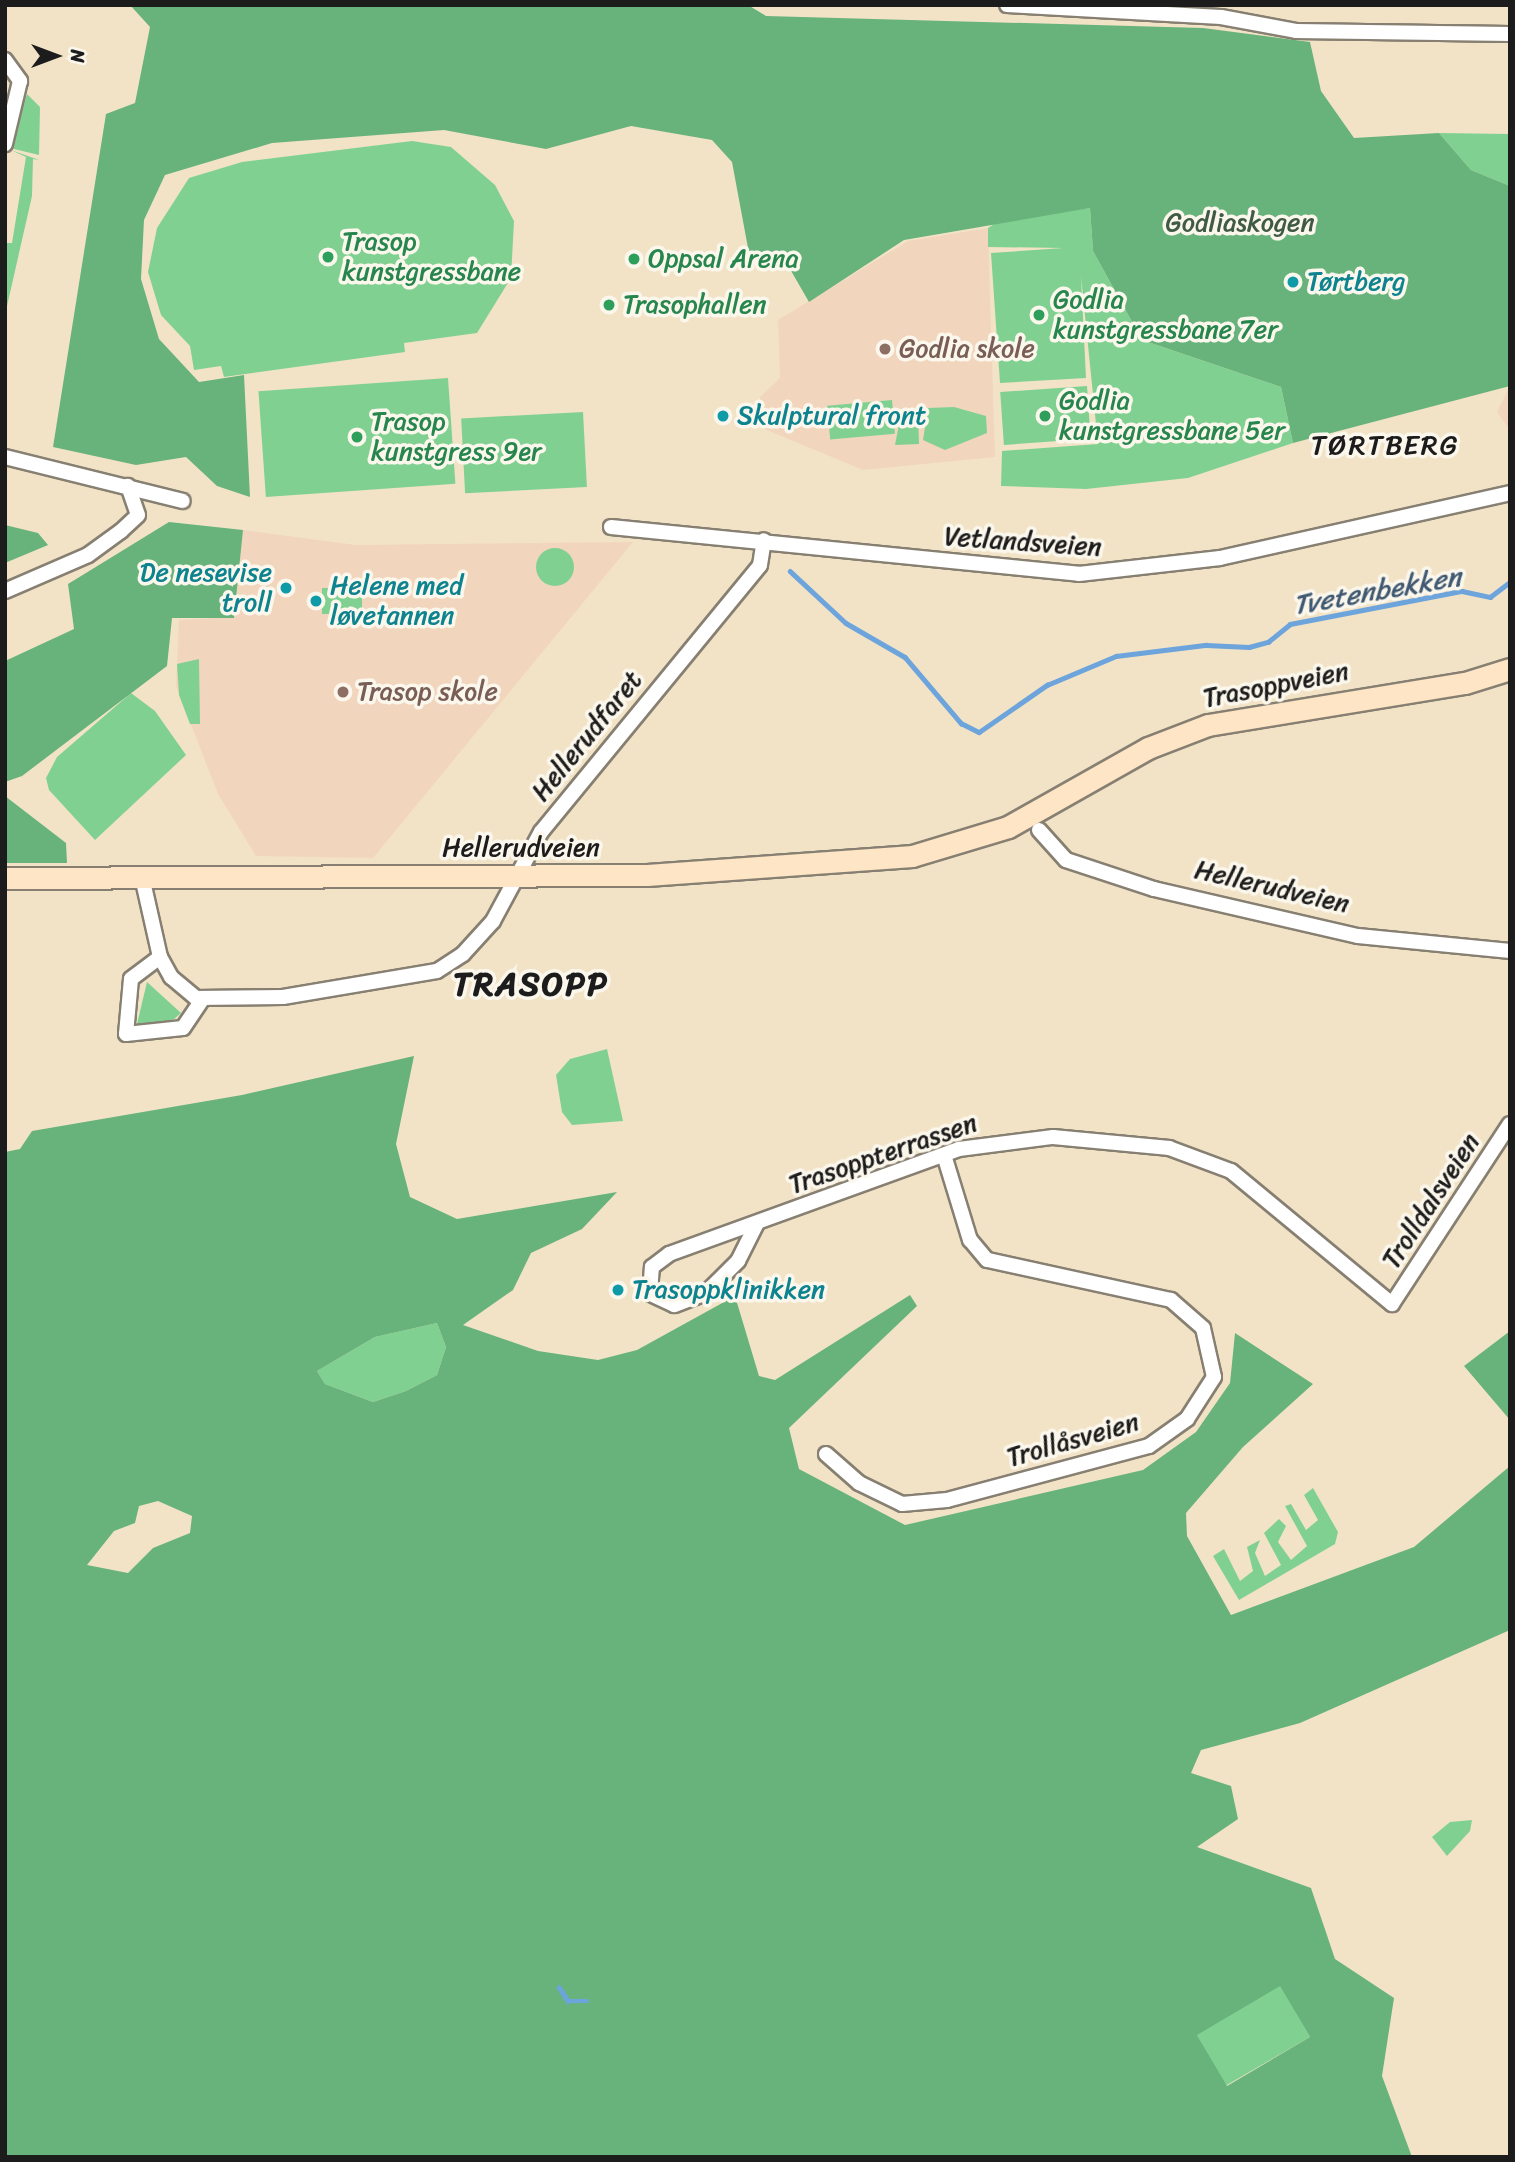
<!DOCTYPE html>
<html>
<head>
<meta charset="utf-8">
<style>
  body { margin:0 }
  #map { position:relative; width:1515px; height:2162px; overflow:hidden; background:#f2e3c7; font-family:Sriracha,sans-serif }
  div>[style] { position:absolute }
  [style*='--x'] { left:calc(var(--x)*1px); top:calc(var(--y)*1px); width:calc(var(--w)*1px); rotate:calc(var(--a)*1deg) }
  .built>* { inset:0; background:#f2d5bd }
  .green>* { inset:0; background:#80d191; transform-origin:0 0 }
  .round { border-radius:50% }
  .forest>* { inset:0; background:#68b37b }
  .stream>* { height:4.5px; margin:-2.25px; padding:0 2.25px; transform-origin:2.25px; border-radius:2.25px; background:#6ca4db }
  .roads { filter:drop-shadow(2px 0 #878072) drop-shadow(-2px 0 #878072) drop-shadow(0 2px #878072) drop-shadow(0 -2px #878072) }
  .minor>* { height:14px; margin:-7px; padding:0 7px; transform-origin:7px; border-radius:7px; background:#fff }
  .secondary>* { height:21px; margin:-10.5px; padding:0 10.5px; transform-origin:10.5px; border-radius:10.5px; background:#fde5c5 }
  .dots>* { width:19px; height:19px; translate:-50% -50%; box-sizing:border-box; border:4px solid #fbf7ec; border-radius:50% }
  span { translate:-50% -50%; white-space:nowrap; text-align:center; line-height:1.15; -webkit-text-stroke:7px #fbf7ec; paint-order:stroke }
  .park-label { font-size:26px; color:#3f5b45 }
  .leisure-label { font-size:26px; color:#27864d }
  .left { translate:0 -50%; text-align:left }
  .culture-label { font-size:26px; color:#0d838f }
  .right { translate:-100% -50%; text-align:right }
  .education-label { font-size:26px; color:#785e54 }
  .street-label { font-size:26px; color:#1c1c1c }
  .neighbourhood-label { font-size:28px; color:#1c1c1c; letter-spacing:2px }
  .water-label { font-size:28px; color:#405972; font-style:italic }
  .district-label { font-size:33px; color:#1c1c1c; font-weight:700; letter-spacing:2px }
  .frame { position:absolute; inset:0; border:7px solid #1c1c1c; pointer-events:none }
  .north { position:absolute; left:21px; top:21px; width:70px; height:70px; -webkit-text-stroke:5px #fbf7ec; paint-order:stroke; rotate:90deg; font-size:19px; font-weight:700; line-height:28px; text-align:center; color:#1c1c1c }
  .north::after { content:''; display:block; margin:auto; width:24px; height:32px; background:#1c1c1c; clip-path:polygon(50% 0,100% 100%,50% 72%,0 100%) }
</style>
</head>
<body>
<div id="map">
  <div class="built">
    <div style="clip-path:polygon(988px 228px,995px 457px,863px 470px,762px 428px,760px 397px,780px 378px,778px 320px,908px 241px)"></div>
    <div style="clip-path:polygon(1510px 386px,1510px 430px,1497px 412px)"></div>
    <div style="clip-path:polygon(243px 530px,356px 545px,633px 542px,373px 858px,256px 856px,218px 794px,176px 686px,179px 620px,234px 617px)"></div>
  </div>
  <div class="green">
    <div style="clip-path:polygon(27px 94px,40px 107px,39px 155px,10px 148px)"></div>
    <div style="clip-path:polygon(1439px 133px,1510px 134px,1510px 186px,1471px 170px)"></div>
    <div style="clip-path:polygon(412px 141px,451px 147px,495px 185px,514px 221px,511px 278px,477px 333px,404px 343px,405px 352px,224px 377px,221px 366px,194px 370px,190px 346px,161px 315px,148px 272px,157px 228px,189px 178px,242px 162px)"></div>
    <div style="clip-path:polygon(11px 150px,39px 160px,33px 159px,32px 196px,5px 315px,5px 243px,12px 243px,26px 157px)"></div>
    <div style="clip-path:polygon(1090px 208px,1093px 251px,1142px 340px,1281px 387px,1293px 443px,1188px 478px,1086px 489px,1001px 486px,1002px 451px,1098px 444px,1081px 276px,1086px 378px,1000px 383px,991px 253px,1063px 248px,988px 247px,988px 228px,1004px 218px)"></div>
    <div style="left:448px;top:378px;width:106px;height:190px;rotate:86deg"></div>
    <div style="left:1087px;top:386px;width:53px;height:87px;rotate:86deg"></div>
    <div style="left:892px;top:400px;width:34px;height:65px;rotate:85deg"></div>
    <div style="clip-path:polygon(954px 407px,986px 416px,987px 433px,945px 450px,923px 440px,928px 408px)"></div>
    <div style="left:583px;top:412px;width:75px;height:122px;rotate:87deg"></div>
    <div style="clip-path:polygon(918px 413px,919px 444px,895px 445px,901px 414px)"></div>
    <div class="round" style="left:536px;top:548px;width:38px;height:38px"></div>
    <div style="left:322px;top:588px;width:40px;height:26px"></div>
    <div style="clip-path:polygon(199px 659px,200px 724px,190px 724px,179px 695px,177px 664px)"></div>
    <div style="clip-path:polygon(131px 693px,155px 711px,186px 755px,95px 840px,49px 790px,46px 778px,57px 757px)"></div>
    <div style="clip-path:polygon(147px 982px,181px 1013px,173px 1020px,137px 1024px)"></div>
    <div style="clip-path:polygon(607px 1049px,623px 1121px,572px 1125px,562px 1112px,556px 1075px,570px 1059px)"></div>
    <div style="clip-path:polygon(437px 1323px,446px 1347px,437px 1375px,406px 1391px,373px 1402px,325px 1384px,317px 1371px,375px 1337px)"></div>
    <div style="clip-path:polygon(1313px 1488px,1338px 1532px,1335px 1544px,1239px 1600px,1213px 1556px,1224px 1549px,1240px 1581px,1253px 1571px,1247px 1547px,1260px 1540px,1255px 1553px,1265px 1576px,1281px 1565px,1264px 1533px,1279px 1519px,1286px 1526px,1278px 1542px,1291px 1560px,1307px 1546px,1285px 1506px,1291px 1504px,1306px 1530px,1318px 1520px,1304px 1495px)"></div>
    <div style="clip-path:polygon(1472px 1820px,1470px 1831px,1447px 1856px,1432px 1837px,1450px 1822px)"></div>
    <div style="left:1280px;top:1985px;width:60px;height:97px;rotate:60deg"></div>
  </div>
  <div class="forest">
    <div style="clip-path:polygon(130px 5px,748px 5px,766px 16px,1203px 28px,1310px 42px,1321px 91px,1354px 138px,1439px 133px,1471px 170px,1510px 186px,1510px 386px,1293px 443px,1281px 387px,1142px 340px,1093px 251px,1090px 208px,904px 240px,809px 302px,790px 269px,751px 264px,732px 162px,712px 140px,631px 126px,546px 149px,444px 130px,272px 143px,165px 175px,144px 220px,141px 279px,159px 339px,199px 382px,244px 375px,250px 497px,217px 486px,186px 457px,136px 465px,53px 447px,106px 114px,135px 103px,150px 27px)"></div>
    <div style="clip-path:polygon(169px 522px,243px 530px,234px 618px,172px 618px,167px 666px,22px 776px,5px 782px,5px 661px,74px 629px,68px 584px)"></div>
    <div style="clip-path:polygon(5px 525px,38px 533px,48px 545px,5px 563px)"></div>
    <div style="clip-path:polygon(5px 796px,66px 843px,67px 863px,5px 863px)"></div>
    <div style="clip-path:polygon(evenodd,414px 1056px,396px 1144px,410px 1197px,457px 1219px,617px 1192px,582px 1229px,531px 1253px,513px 1290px,463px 1325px,538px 1351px,598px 1360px,637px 1350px,735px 1296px,759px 1376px,775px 1380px,910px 1295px,917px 1306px,789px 1428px,799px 1469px,905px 1525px,1143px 1470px,1196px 1432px,1230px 1383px,1235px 1333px,1313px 1384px,1243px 1447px,1186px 1513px,1187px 1536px,1231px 1615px,1414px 1547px,1510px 1466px,1510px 1630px,1300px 1723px,1201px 1750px,1191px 1773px,1231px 1786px,1238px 1819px,1197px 1847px,1311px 1888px,1335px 1959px,1394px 1998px,1382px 2076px,1412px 2157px,5px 2157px,5px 1152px,20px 1149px,32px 1131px,242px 1095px,414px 1056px,437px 1323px,446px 1347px,437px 1375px,406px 1391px,373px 1402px,325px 1384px,317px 1371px,375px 1337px,437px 1323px,414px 1056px,158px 1501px,192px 1516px,190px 1533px,153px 1548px,128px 1573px,87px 1565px,114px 1531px,135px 1523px,139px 1506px,158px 1501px,414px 1056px,1280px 1986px,1310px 2037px,1227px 2086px,1197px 2035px,1280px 1986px)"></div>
    <div style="clip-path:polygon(1510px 1331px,1510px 1420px,1464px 1366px)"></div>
  </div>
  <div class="stream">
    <div style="--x:790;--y:571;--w:76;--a:42.9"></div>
    <div style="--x:846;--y:623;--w:68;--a:30"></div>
    <div style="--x:905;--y:657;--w:87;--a:49.7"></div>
    <div style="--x:961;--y:723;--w:20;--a:27"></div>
    <div style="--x:979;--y:732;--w:83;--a:-34.7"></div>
    <div style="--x:1047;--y:685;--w:75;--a:-22.8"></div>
    <div style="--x:1116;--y:656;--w:91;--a:-7"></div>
    <div style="--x:1206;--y:645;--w:43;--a:2.7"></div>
    <div style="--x:1249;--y:647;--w:20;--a:-15"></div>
    <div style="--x:1268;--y:642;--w:28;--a:-39"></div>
    <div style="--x:1290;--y:624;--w:175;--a:-10.9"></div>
    <div style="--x:1462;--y:591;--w:29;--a:12"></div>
    <div style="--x:1490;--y:597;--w:25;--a:-37"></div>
    <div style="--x:559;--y:1987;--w:17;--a:57"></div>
    <div style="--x:568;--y:2001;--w:19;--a:0"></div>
  </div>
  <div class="roads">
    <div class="minor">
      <div style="--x:1007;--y:5;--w:214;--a:3.2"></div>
      <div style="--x:1221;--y:17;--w:76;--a:10.6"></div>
      <div style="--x:1296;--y:31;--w:214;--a:0.8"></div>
      <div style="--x:5;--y:60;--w:26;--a:54"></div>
      <div style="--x:20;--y:81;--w:65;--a:103.4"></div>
      <div style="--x:5;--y:457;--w:183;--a:13.9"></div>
      <div style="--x:611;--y:527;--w:470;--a:5.7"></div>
      <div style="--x:1079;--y:574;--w:142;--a:-6.5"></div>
      <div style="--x:1220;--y:558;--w:297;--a:-12.6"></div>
      <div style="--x:5;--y:591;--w:90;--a:-23.4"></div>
      <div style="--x:88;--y:555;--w:41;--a:-36"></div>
      <div style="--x:121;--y:531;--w:23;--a:-43"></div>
      <div style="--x:138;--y:515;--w:31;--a:-109"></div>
      <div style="--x:1039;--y:830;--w:40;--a:48"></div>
      <div style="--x:1066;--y:860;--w:93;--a:18.2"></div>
      <div style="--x:1154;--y:889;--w:209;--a:13"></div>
      <div style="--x:1358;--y:936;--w:153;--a:5.6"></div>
      <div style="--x:142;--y:877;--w:82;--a:77.3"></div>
      <div style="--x:160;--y:957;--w:23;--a:61"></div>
      <div style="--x:171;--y:977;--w:33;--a:40"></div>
      <div style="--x:196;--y:998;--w:87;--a:-0.7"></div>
      <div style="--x:283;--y:997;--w:156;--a:-9.6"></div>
      <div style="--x:437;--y:971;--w:31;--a:-33"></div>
      <div style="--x:463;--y:954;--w:45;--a:-47.7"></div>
      <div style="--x:493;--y:921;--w:101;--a:-61.7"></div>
      <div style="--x:541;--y:832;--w:345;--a:-50.6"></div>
      <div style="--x:760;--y:565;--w:25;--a:-81"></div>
      <div style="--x:160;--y:957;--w:36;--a:143"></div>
      <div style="--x:131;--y:979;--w:55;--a:95.2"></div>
      <div style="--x:126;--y:1034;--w:57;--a:-6"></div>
      <div style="--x:183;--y:1028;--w:34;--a:-56"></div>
      <div style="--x:757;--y:1223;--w:42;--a:116.6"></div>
      <div style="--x:738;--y:1261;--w:45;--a:135"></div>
      <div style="--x:706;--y:1293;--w:34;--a:159"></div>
      <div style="--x:674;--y:1305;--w:26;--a:-155"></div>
      <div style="--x:650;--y:1294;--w:27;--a:-86"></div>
      <div style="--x:652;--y:1267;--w:21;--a:-37"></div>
      <div style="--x:669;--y:1254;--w:308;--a:-19.9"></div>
      <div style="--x:959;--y:1149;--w:95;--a:-7.3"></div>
      <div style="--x:1053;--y:1137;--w:117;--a:5.4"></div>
      <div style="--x:1169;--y:1148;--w:66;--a:20.4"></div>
      <div style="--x:1231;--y:1171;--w:209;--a:39.6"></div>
      <div style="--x:1392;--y:1304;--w:215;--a:-56.8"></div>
      <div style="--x:826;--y:1454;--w:44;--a:41.3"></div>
      <div style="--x:859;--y:1483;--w:48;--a:26"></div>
      <div style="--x:902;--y:1504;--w:45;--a:-5.1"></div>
      <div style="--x:947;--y:1500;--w:209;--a:-15"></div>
      <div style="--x:1149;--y:1446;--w:47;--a:-35.4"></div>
      <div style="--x:1187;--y:1419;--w:50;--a:-57.3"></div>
      <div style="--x:1214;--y:1377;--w:50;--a:-102.7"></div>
      <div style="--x:1203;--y:1328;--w:43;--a:-138.8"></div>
      <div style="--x:1171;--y:1300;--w:188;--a:-167.7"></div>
      <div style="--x:987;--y:1260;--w:26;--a:-130"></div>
      <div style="--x:970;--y:1240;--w:89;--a:-107"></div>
    </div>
    <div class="secondary">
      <div style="--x:5;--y:878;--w:642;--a:-0.27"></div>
      <div style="--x:647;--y:875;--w:266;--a:-4.1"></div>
      <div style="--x:912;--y:856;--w:100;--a:-16.8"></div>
      <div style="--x:1008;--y:827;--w:161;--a:-29.4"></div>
      <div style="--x:1148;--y:748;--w:64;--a:-21"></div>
      <div style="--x:1208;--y:725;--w:260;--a:-9.3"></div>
      <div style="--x:1465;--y:683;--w:47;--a:-17.3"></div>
    </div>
  </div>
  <div class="dots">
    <div style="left:328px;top:257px;background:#2e9e5b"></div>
    <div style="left:634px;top:259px;background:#2e9e5b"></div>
    <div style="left:1293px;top:282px;background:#0f9aa8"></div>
    <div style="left:609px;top:305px;background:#2e9e5b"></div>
    <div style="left:1039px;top:315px;background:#2e9e5b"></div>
    <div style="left:885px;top:349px;background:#8d6e63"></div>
    <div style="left:723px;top:416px;background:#0f9aa8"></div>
    <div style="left:1045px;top:416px;background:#2e9e5b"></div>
    <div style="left:357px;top:437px;background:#2e9e5b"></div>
    <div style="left:286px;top:588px;background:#0f9aa8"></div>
    <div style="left:316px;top:601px;background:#0f9aa8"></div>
    <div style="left:343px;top:692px;background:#8d6e63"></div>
    <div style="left:618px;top:1290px;background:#0f9aa8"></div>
  </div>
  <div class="park-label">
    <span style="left:1240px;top:223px">Godliaskogen</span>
  </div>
  <div class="leisure-label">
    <span class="left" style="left:342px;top:257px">Trasop<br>kunstgressbane</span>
    <span class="left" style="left:648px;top:259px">Oppsal Arena</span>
    <span class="left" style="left:1053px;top:315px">Godlia<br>kunstgressbane 7er</span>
    <span class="left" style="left:623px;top:305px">Trasophallen</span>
    <span class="left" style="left:1059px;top:416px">Godlia<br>kunstgressbane 5er</span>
    <span class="left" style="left:371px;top:437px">Trasop<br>kunstgress 9er</span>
  </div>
  <div class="culture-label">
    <span class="left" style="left:1307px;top:282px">Tørtberg</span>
    <span class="left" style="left:737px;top:416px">Skulptural front</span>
    <span class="right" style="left:272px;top:588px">De nesevise<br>troll</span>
    <span class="left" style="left:330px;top:601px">Helene med<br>løvetannen</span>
    <span class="left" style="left:632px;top:1290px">Trasoppklinikken</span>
  </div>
  <div class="education-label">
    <span class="left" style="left:899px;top:349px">Godlia skole</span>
    <span class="left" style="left:357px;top:692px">Trasop skole</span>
  </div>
  <div class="street-label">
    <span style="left:1023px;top:542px;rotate:4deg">Vetlandsveien</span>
    <span style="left:1276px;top:685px;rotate:-11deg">Trasoppveien</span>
    <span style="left:587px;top:736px;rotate:-51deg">Hellerudfaret</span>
    <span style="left:521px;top:848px">Hellerudveien</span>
    <span style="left:1272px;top:887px;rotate:13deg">Hellerudveien</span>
    <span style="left:883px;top:1154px;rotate:-19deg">Trasoppterrassen</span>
    <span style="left:1431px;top:1201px;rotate:-57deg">Trolldalsveien</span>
    <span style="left:1073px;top:1440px;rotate:-16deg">Trollåsveien</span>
  </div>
  <div class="neighbourhood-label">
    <span style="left:1385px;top:445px">TØRTBERG</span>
  </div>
  <div class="water-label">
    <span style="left:1377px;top:591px;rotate:-10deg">Tvetenbekken</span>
  </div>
  <div class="district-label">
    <span style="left:531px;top:985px">TRASOPP</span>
  </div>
  <div class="frame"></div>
  <div class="north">N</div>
</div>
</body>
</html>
